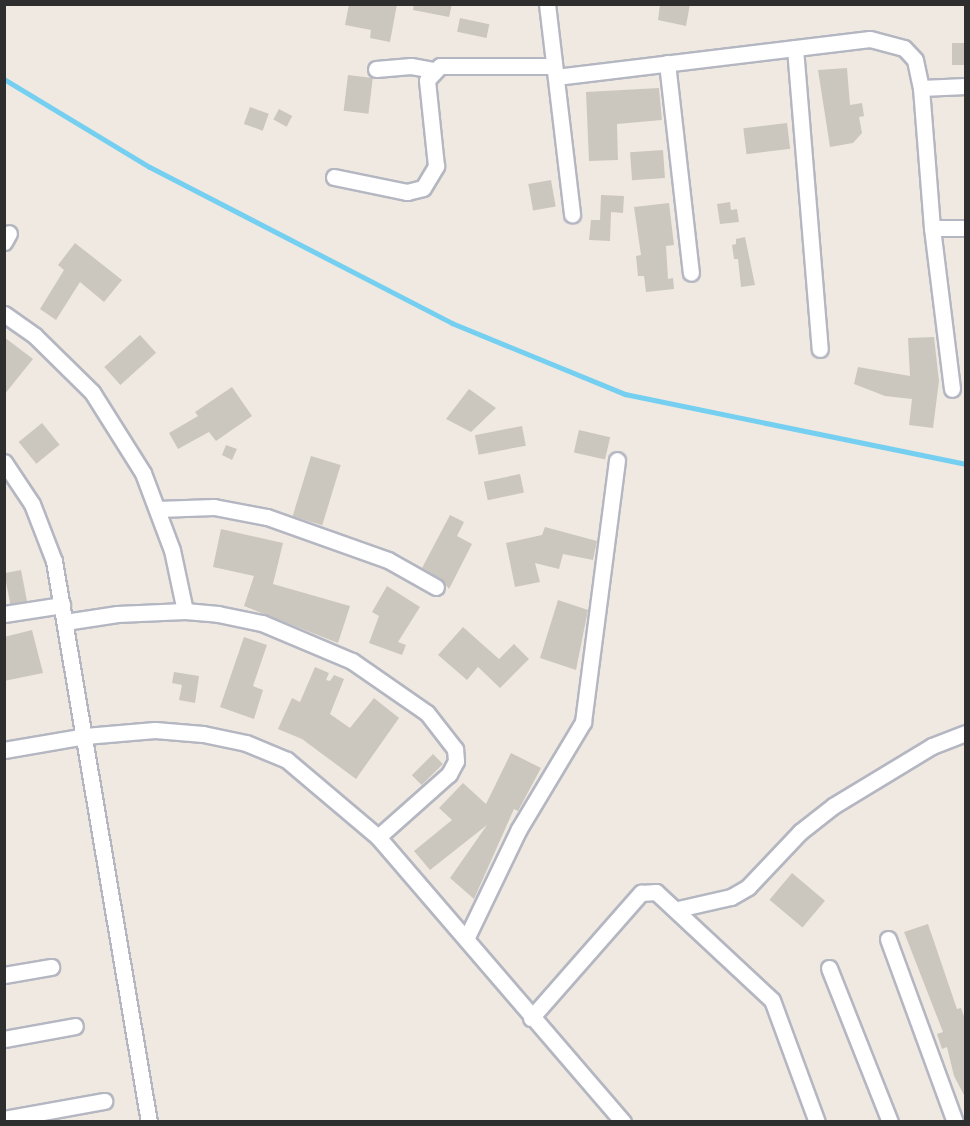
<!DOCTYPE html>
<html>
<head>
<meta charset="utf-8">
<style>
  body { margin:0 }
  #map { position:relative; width:970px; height:1126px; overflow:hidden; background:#efe9e1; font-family:Raleway,sans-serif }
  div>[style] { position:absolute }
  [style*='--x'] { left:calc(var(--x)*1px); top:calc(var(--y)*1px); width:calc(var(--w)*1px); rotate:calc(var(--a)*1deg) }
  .stream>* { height:4.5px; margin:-2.25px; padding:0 2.25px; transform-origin:2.25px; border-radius:2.25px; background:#75cff0 }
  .building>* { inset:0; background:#cbc7bf; transform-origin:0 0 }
  .roads { filter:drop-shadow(2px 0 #b4b7c1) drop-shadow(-2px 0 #b4b7c1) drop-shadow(0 2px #b4b7c1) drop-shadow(0 -2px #b4b7c1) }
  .minor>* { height:15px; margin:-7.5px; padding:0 7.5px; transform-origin:7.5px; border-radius:7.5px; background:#fff }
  span { translate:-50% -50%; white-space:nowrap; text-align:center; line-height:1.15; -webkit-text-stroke:6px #fff; paint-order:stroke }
  .frame { position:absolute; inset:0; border:6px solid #2e2e2e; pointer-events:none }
</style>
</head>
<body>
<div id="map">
  <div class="stream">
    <div style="--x:4;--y:79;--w:170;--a:31.1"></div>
    <div style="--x:150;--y:167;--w:340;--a:27.3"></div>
    <div style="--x:452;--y:323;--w:187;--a:22.3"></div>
    <div style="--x:625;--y:394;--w:348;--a:11.6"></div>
  </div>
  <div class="building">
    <div style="clip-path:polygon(349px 4px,397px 4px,390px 42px,370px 38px,371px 30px,345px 25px)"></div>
    <div style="clip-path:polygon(414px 4px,452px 4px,449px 17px,413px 10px)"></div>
    <div style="clip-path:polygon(660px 4px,690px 4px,686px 26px,658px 20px)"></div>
    <div style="left:460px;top:18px;width:30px;height:14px;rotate:12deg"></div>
    <div style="left:952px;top:43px;width:14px;height:22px"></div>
    <div style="clip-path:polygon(847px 68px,850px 105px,862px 103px,864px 116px,859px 117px,862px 133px,853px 143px,830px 147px,818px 70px)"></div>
    <div style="left:348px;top:75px;width:25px;height:36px;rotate:7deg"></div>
    <div style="clip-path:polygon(659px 88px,662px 120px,617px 124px,618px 160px,589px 161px,586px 92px)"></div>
    <div style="left:250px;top:107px;width:20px;height:18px;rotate:20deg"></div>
    <div style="left:279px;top:109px;width:15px;height:12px;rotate:28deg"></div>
    <div style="left:787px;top:123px;width:26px;height:44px;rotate:83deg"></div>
    <div style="left:663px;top:150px;width:28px;height:33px;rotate:86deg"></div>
    <div style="left:551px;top:180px;width:27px;height:23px;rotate:80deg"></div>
    <div style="clip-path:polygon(601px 195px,624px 196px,623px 213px,611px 212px,610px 241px,589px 240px,591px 220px,600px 220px)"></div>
    <div style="clip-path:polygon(730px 202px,731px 210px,737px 209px,739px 222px,720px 224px,717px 204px)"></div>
    <div style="clip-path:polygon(669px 203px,674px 245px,666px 246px,668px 279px,673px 278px,674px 289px,646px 292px,644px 276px,638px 276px,636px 256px,641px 255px,634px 207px)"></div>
    <div style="clip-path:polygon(745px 237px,755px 285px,741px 287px,738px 259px,734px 259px,732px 245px,736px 244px,736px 239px)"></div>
    <div style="clip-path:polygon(75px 243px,122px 280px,104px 302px,80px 282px,56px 320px,40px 309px,64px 270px,58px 265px)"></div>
    <div style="left:140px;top:335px;width:24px;height:48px;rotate:48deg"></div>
    <div style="clip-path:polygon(4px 337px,33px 359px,4px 395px)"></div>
    <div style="clip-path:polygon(934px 337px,939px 381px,933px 428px,909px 425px,912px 399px,885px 396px,854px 384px,858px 367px,910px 376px,908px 338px)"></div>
    <div style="clip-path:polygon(232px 387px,252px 416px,216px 441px,209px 432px,178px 449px,169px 433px,198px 416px,195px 412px)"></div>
    <div style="clip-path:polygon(469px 389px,496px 408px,471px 432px,446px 419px)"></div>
    <div style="left:42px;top:423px;width:28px;height:30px;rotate:51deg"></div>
    <div style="left:522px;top:426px;width:20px;height:48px;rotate:79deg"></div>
    <div style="left:579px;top:430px;width:32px;height:23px;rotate:13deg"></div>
    <div style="clip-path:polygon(226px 445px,237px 449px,232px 460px,222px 455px)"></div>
    <div style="left:311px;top:456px;width:31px;height:63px;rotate:17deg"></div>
    <div style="left:520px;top:474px;width:19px;height:37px;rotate:78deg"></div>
    <div style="clip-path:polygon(450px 515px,464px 522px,457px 536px,472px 544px,449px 589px,441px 579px,422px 568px)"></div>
    <div style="clip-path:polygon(545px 527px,597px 541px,593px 560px,563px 554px,559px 569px,535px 563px,540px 582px,515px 587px,506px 543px,542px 535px)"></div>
    <div style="clip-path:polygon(221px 529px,283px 543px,273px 584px,350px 606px,338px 643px,244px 606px,254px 576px,213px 567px)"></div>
    <div style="left:21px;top:570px;width:32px;height:17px;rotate:79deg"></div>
    <div style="clip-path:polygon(387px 586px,420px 607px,398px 642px,406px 645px,402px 655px,369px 643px,379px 616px,372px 612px)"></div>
    <div style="clip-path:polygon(558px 600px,588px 610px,576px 670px,540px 658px)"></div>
    <div style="clip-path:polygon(463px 627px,499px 659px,514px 644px,529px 659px,500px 688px,478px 667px,467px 680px,438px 655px)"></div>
    <div style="clip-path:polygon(32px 630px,43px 673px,4px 681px,4px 637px)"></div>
    <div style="clip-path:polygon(244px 637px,267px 645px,253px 686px,263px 690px,254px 719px,220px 707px)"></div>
    <div style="clip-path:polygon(315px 667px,329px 673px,326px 680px,330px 681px,334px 675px,344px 679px,330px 714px,350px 728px,374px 698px,399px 718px,356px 779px,302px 739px,278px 729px,292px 698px,300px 702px)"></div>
    <div style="clip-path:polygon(174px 672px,199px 676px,195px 703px,179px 700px,182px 685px,172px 683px)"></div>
    <div style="clip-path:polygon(511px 753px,541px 768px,518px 811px,514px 809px,474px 899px,450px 878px,487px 825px,430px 870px,414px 851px,452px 820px,439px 808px,463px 783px,486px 804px)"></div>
    <div style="left:433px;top:754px;width:14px;height:30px;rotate:45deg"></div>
    <div style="left:792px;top:873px;width:43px;height:35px;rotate:40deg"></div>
    <div style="clip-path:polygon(928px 924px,957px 1009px,961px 1008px,966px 1022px,966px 1099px,954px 1076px,947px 1047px,942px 1049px,937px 1034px,943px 1032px,904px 932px)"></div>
  </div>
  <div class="roads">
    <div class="minor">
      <div style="--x:547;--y:4;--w:212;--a:83.2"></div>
      <div style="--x:795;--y:48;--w:302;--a:85.3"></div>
      <div style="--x:667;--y:63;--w:211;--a:83.5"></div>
      <div style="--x:376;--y:69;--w:35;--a:-5"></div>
      <div style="--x:411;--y:66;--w:22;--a:10"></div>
      <div style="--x:556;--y:77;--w:316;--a:-6.9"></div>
      <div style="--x:870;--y:39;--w:35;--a:15"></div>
      <div style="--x:904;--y:48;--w:16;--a:47"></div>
      <div style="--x:915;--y:60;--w:29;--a:78"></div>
      <div style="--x:921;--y:88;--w:140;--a:85.5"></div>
      <div style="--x:932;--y:228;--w:162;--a:82.9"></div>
      <div style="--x:921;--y:88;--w:45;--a:-2.5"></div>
      <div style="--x:334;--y:177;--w:75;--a:11.6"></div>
      <div style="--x:407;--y:192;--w:16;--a:-14"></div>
      <div style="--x:423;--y:188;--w:26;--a:-59"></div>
      <div style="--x:436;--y:166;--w:86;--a:-96"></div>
      <div style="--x:427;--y:80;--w:19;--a:-47"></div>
      <div style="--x:440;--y:66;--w:113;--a:0"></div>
      <div style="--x:932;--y:228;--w:34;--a:0"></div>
      <div style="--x:4;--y:242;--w:10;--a:-61"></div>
      <div style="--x:4;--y:314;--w:38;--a:35"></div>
      <div style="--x:35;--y:336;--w:80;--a:44.5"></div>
      <div style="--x:92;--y:392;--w:96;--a:57.8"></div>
      <div style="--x:143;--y:473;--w:82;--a:69.4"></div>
      <div style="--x:172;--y:550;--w:62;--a:78"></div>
      <div style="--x:4;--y:462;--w:50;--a:56.3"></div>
      <div style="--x:32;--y:504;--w:61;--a:68.9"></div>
      <div style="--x:54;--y:561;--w:569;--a:80.39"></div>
      <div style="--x:157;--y:509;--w:57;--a:-2"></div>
      <div style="--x:214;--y:507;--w:54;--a:10.7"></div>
      <div style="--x:267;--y:517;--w:128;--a:19.6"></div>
      <div style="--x:388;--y:560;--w:55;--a:29.4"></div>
      <div style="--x:4;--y:614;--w:59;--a:-8.8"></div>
      <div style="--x:65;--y:622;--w:53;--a:-8.7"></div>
      <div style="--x:117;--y:614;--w:68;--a:-2.5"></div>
      <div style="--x:185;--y:611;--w:33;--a:5"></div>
      <div style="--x:218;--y:614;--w:45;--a:11.6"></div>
      <div style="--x:262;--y:623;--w:98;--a:22.9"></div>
      <div style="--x:352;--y:661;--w:91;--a:34.7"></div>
      <div style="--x:427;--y:713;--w:46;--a:52.1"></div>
      <div style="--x:455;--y:749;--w:12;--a:85"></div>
      <div style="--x:456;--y:761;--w:15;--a:118"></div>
      <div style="--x:449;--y:774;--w:95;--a:138.4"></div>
      <div style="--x:4;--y:750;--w:82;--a:-9.8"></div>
      <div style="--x:85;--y:736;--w:70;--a:-4.9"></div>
      <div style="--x:155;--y:730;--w:48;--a:4.8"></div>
      <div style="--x:203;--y:734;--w:44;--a:11.8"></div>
      <div style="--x:246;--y:743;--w:44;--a:22.5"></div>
      <div style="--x:287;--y:760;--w:119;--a:40.2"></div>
      <div style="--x:378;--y:837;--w:376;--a:49.3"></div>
      <div style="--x:678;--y:909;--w:54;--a:-12.8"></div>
      <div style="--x:731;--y:897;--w:20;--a:-30"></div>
      <div style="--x:748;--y:887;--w:76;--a:-46.6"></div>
      <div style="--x:800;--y:832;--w:42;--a:-38.2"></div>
      <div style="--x:833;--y:806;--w:116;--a:-31.2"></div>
      <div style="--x:932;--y:746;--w:36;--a:-21"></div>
      <div style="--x:466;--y:939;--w:122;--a:-64.3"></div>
      <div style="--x:519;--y:829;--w:125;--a:-59.1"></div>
      <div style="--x:583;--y:722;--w:264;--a:-82.6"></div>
      <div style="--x:888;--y:939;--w:195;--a:69.9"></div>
      <div style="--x:829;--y:968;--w:166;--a:68.4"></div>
      <div style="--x:4;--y:975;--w:48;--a:-9.7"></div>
      <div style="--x:531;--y:1018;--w:167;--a:-48.7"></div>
      <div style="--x:641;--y:893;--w:15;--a:-4"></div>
      <div style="--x:656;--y:892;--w:158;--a:43"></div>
      <div style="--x:772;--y:1000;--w:130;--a:69.8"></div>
      <div style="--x:4;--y:1039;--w:72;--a:-10.4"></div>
      <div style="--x:4;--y:1119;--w:102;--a:-10.2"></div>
    </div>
  </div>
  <div class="frame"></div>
</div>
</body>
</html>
